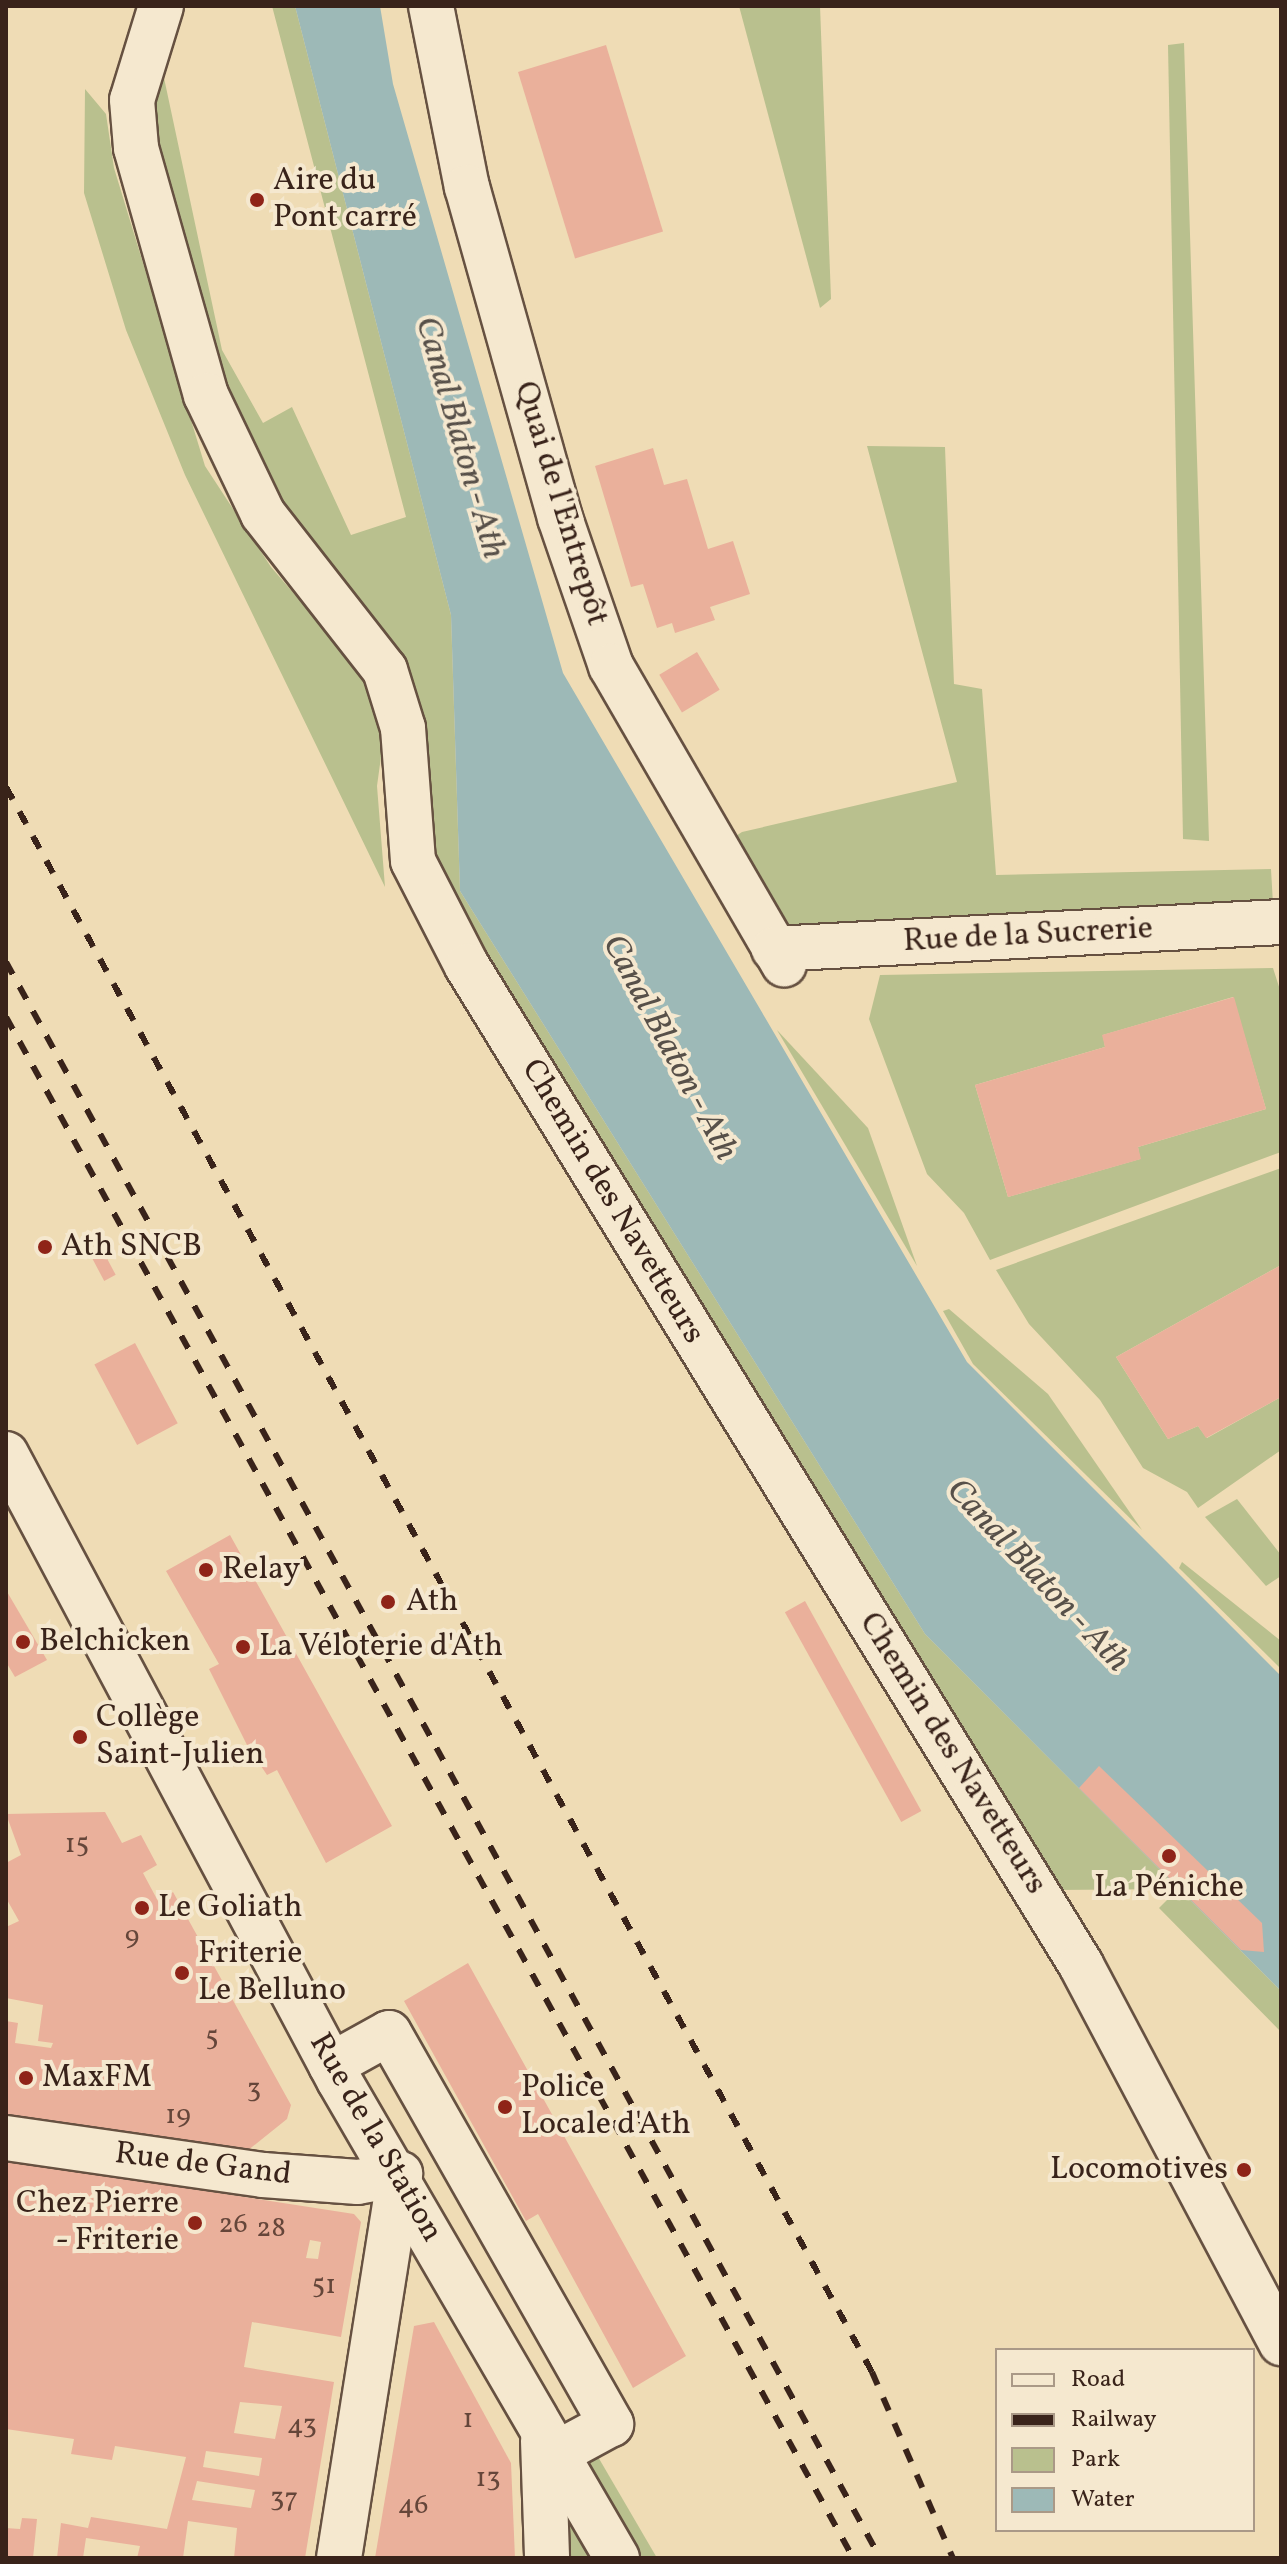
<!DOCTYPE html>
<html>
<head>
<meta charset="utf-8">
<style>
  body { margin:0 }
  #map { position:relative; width:1287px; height:2564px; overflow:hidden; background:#efdcb5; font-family:Vollkorn,serif }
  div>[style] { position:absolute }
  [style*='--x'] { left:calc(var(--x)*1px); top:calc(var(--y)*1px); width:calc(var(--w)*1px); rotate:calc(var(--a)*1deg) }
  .green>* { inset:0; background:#b9c08e }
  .water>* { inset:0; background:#9db9b7 }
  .building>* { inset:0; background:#eab09b; transform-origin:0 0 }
  .roads { filter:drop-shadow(2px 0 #665141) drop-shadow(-2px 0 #665141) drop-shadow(0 2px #665141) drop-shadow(0 -2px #665141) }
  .minor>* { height:44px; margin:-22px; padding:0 22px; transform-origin:22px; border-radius:22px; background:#f5e8cf }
  .rail>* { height:6px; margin-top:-3px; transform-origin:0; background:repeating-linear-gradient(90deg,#39231a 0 14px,transparent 0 28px) }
  .dots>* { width:22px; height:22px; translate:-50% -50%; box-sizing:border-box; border:4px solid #f5e8cf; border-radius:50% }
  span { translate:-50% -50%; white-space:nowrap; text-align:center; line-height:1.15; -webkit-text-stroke:8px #f5e8cf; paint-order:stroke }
  .number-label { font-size:28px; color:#65463a }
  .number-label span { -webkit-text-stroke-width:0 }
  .poi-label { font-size:32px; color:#39231a }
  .left { translate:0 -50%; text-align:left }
  .right { translate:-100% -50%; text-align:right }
  .street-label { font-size:32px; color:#39231a }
  .water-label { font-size:34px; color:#575049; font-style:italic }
  .frame { position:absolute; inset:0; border:8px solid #39231a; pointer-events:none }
  .legend { position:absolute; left:995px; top:2348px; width:260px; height:184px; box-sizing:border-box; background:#f5e8cf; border:2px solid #aa9987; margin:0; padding:10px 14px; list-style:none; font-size:24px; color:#39231a }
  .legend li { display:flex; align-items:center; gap:16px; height:40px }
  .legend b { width:40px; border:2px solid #aa9987 }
</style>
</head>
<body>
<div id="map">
  <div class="green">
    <div style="clip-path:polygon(272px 6px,295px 6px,451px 615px,460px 891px,925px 1634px,1281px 1991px,1281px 2032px,1159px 1908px,1178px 1889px,1056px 1890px,438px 877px,407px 662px,251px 469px,144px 126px,157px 45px,222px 350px,263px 423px,292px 407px,351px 535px,406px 517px)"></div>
    <div style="clip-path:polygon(739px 6px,820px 6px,831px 299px,820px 308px)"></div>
    <div style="clip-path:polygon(1184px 43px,1209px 841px,1183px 839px,1168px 45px)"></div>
    <div style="clip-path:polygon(85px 89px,106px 114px,114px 168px,205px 466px,271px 567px,364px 675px,384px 735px,377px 786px,385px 887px,185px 475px,126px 330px,84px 193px)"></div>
    <div style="clip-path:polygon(867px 446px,945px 447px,954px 684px,982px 689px,996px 875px,1271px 869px,1274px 922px,778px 946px,713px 851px,742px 832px,957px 782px)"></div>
    <div style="clip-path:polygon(evenodd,1273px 968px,1281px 993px,1281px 1152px,990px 1260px,964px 1213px,927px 1174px,869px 1019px,880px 975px,1273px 968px,1233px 997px,1266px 1109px,1138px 1147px,1140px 1159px,1008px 1197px,975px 1085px,1105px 1047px,1103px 1035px,1233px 997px)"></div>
    <div style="clip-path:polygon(777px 1030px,868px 1128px,917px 1266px)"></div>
    <div style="clip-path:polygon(1281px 1168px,1281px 1265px,1116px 1357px,1168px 1439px,1198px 1426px,1207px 1438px,1281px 1397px,1281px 1450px,1198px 1508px,1187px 1492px,1143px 1468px,1100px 1400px,1029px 1324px,996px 1270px)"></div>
    <div style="clip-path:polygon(949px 1309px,1048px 1394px,1142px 1530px,973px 1364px,943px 1311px)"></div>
    <div style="clip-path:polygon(1237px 1499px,1281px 1555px,1281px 1576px,1266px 1586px,1205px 1517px)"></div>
    <div style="clip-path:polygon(1182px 1562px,1281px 1641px,1281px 1669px,1179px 1568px)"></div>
    <div style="clip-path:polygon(587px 2438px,657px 2558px,547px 2558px)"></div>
  </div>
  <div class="water">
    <div style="clip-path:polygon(295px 6px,380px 6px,393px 84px,563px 673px,967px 1362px,1281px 1676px,1281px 1991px,925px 1634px,460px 891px,451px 615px)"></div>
  </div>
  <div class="building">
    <div style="left:606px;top:45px;width:195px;height:92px;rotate:73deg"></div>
    <div style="clip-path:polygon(653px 448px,664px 485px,687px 479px,708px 549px,733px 541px,750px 594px,710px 607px,715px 620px,675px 633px,672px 623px,657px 628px,643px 584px,631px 587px,595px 466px)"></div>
    <div style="left:697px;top:652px;width:44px;height:44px;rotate:59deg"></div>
    <div style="clip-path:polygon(1234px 997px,1266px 1109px,1138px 1147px,1141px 1159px,1008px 1197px,975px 1085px,1105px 1047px,1102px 1035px)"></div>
    <div style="left:103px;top:1251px;width:27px;height:13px;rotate:62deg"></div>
    <div style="clip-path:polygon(1281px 1265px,1281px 1397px,1206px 1438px,1198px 1426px,1168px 1439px,1116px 1357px)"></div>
    <div style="left:135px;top:1343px;width:91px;height:46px;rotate:62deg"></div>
    <div style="clip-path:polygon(230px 1535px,392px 1826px,326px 1863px,277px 1770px,267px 1775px,247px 1745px,209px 1669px,219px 1664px,166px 1571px)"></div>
    <div style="clip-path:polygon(6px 1590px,47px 1660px,15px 1677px,6px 1662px)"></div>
    <div style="left:805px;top:1601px;width:240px;height:23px;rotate:61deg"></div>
    <div style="clip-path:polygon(1099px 1766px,1262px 1923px,1264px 1952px,1241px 1950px,1079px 1788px)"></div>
    <div style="clip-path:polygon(105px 1812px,122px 1843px,141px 1835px,157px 1865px,143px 1873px,159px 1903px,173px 1892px,291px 2105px,287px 2119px,247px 2151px,6px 2115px,6px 2021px,18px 2023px,15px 2043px,51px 2048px,53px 2043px,38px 2041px,43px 2005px,6px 1998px,6px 1927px,19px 1921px,6px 1898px,6px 1863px,21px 1855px,6px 1814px)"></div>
    <div style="clip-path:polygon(468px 1963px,686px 2356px,633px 2388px,538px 2214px,526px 2221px,404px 2001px)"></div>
    <div style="clip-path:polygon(evenodd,6px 2160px,354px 2214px,361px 2222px,341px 2337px,252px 2322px,244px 2367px,334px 2382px,305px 2558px,234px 2558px,237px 2528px,188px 2521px,183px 2558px,137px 2558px,140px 2546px,86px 2538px,83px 2558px,57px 2558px,61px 2523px,88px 2528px,91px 2517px,167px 2529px,186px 2457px,115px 2446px,112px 2460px,71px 2454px,74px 2439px,6px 2429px,6px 2160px,310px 2240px,321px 2242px,318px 2259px,306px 2258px,310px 2240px,6px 2160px,240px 2402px,282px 2406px,275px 2439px,234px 2433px,240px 2402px,6px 2160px,206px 2451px,262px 2458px,259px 2476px,203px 2467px,206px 2451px,6px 2160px,197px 2481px,255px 2490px,251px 2508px,192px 2500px,197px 2481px)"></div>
    <div style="clip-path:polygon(434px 2322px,511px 2463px,515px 2558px,375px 2558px,414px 2326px)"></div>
    <div style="clip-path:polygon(22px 2518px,37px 2519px,33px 2558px,6px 2558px,6px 2528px,20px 2529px)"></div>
  </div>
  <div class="roads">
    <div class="minor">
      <div style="--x:161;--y:6;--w:98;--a:107.1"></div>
      <div style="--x:132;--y:100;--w:48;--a:85.2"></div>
      <div style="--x:136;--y:148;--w:257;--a:74.2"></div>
      <div style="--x:206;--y:395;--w:132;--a:64.4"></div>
      <div style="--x:263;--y:514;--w:198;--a:52"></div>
      <div style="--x:385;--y:670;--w:61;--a:72.8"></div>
      <div style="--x:403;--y:728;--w:133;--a:85.7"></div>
      <div style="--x:413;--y:861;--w:118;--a:62.8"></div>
      <div style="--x:467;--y:966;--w:1173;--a:58.42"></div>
      <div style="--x:1081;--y:1965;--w:428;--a:62.1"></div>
      <div style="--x:431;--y:6;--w:185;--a:78.8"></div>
      <div style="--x:467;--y:187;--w:344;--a:74.3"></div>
      <div style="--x:560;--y:518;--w:157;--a:71"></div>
      <div style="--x:611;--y:666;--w:345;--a:59.9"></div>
      <div style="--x:774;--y:949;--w:508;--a:-3.05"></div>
      <div style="--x:6;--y:1454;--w:709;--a:61.99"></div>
      <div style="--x:339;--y:2080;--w:553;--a:59.82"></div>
      <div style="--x:331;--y:2065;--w:66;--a:-28.9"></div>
      <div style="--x:389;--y:2033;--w:450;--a:60.4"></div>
      <div style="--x:611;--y:2424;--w:65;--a:151.5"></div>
      <div style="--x:6;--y:2138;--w:260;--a:8.2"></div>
      <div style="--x:263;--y:2175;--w:95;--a:4.2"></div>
      <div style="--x:358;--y:2182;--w:43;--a:-10.8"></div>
      <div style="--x:543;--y:2441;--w:117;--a:88"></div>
      <div style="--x:339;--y:2558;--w:389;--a:-81"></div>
    </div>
  </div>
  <div class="rail">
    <div style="--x:6;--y:787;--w:1806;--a:61.35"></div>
    <div style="--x:872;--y:2372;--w:203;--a:66.5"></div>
    <div style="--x:6;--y:962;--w:1820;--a:61.29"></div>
    <div style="--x:6;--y:1017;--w:1758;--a:61.2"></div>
  </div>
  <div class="dots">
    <div style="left:257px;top:200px;background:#8f2418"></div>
    <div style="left:45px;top:1247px;background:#8f2418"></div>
    <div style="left:206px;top:1570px;background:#8f2418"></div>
    <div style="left:388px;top:1602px;background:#8f2418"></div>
    <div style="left:23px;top:1642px;background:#8f2418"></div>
    <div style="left:243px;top:1647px;background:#8f2418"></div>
    <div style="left:80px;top:1737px;background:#8f2418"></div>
    <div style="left:1169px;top:1856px;background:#8f2418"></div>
    <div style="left:142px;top:1908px;background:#8f2418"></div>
    <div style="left:182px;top:1973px;background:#8f2418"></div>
    <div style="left:26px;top:2078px;background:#8f2418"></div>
    <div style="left:505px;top:2107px;background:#8f2418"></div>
    <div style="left:1244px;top:2170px;background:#8f2418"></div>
    <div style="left:195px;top:2223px;background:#8f2418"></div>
  </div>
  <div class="number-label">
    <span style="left:77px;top:1845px">15</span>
    <span style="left:132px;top:1937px">9</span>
    <span style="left:212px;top:2038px">5</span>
    <span style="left:254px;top:2090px">3</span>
    <span style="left:178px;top:2116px">19</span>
    <span style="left:233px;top:2225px">26</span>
    <span style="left:271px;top:2229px">28</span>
    <span style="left:324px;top:2286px">51</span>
    <span style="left:468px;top:2420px">1</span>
    <span style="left:302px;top:2426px">43</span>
    <span style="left:488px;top:2479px">13</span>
    <span style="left:284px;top:2499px">37</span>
    <span style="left:413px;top:2506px">46</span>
  </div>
  <div class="poi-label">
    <span class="left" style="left:273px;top:200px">Aire du<br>Pont carré</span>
    <span class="left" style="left:61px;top:1247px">Ath SNCB</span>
    <span class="left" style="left:222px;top:1570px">Relay</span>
    <span class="left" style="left:406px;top:1602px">Ath</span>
    <span class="left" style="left:39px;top:1642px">Belchicken</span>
    <span class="left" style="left:259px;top:1647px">La Véloterie d'Ath</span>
    <span class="left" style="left:96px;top:1737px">Collège<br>Saint-Julien</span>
    <span style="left:1169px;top:1888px">La Péniche</span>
    <span class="left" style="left:158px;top:1908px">Le Goliath</span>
    <span class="left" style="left:198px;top:1973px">Friterie<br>Le Belluno</span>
    <span class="left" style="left:42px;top:2078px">MaxFM</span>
    <span class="left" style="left:521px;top:2107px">Police<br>Locale d'Ath</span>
    <span class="right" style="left:1228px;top:2170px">Locomotives</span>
    <span class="right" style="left:179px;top:2223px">Chez Pierre<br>- Friterie</span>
  </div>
  <div class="street-label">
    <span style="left:560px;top:504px;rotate:73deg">Quai de l'Entrepôt</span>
    <span style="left:1028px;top:936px;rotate:-3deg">Rue de la Sucrerie</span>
    <span style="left:612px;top:1202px;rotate:59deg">Chemin des Navetteurs</span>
    <span style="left:952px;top:1754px;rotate:58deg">Chemin des Navetteurs</span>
    <span style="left:375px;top:2138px;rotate:60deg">Rue de la Station</span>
    <span style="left:203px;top:2165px;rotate:7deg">Rue de Gand</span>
  </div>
  <div class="water-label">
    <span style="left:459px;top:438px;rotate:74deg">Canal Blaton - Ath</span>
    <span style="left:669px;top:1048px;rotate:62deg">Canal Blaton - Ath</span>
    <span style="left:1037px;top:1576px;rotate:47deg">Canal Blaton - Ath</span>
  </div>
  <div class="frame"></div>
  <ul class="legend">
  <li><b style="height:10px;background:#f5e8cf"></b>Road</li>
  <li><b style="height:10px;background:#39231a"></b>Railway</li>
  <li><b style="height:22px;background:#b9c08e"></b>Park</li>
  <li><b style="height:22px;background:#9db9b7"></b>Water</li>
  </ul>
</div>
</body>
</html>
